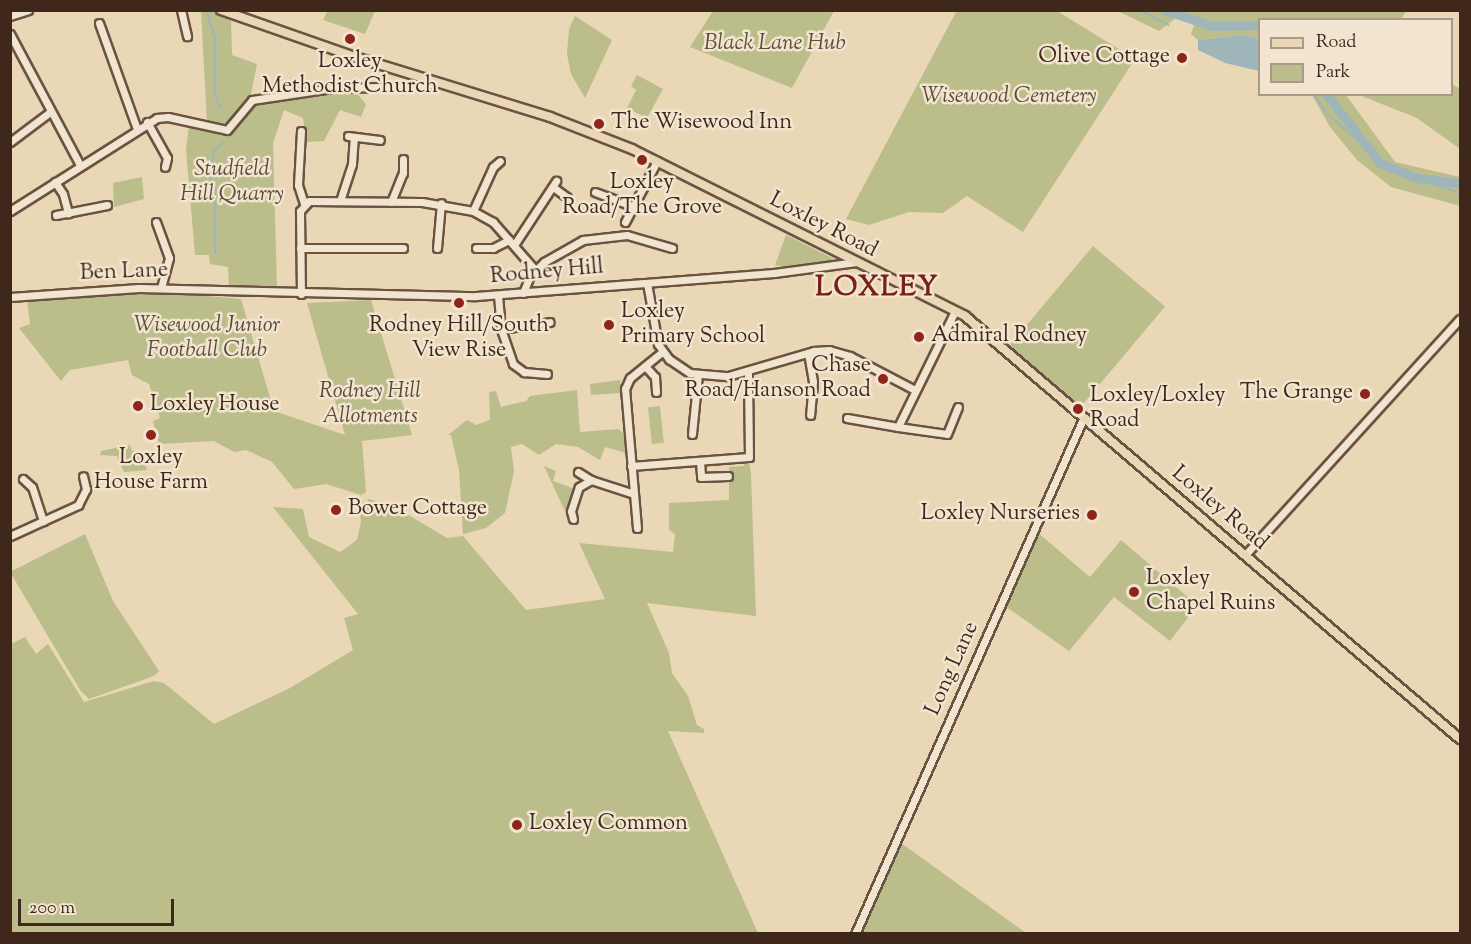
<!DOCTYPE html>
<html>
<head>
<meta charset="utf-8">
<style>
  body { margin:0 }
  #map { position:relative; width:1471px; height:944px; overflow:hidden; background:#ead7b6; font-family:"Sorts Mill Goudy",serif }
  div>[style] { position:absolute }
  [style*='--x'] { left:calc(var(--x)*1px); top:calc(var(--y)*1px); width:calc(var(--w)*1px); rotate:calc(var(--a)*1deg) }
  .green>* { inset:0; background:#bbbd8b; transform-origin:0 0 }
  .water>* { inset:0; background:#9eb6ba }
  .stream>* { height:1.5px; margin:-0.75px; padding:0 0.75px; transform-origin:0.75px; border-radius:0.75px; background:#9eb6ba }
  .river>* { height:9px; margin:-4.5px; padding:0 4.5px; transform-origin:4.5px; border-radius:4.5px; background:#9eb6ba }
  .roads { filter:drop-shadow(2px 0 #6a5342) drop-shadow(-2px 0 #6a5342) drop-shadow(0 2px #6a5342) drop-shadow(0 -2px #6a5342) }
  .minor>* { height:7px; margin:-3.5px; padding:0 3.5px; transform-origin:3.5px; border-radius:3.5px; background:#f1e5d0 }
  .major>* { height:8px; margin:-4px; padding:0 4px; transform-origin:4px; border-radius:4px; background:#ead7b6 }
  .dots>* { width:16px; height:16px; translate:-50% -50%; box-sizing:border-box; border:3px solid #f1e5d0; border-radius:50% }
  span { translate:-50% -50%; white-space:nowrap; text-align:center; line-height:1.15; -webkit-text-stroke:5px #f1e5d0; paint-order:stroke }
  .park-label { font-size:22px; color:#5f4c38; font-style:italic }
  .poi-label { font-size:22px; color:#40271c }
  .right { translate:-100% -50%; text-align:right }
  .left { translate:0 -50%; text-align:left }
  .street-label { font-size:22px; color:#40271c }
  .district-label { font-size:28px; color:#7a1f14; font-weight:700; letter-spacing:1.5px }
  .frame { position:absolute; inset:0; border:12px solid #40271c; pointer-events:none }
  .legend { position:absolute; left:1258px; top:18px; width:195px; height:78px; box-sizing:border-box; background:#f1e5d0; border:2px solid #a98; margin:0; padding:8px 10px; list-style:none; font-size:18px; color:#40271c }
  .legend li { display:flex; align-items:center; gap:12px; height:30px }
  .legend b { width:30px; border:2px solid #a98 }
  .scale { position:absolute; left:18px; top:899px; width:156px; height:27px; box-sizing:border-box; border:3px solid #40271c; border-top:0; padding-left:8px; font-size:18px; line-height:21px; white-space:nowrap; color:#40271c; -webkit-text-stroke:4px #f1e5d0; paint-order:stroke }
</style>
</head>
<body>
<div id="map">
  <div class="green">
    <div style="clip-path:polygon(328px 10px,375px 10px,375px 11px,365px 34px,323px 20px)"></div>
    <div style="clip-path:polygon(957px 10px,1057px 11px,1135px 59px,1023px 232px,967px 196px,943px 213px,909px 212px,869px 225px,846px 219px)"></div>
    <div style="clip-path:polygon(201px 11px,214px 11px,231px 21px,232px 55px,257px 64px,250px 99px,227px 126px,207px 122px)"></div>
    <div style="clip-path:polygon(713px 11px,713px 10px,834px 11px,792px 88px,690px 47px)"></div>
    <div style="clip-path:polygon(1118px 11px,1406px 11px,1401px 19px,1260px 20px,1259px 39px,1245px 35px,1198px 40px,1191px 34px,1194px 25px,1177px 17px,1159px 31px)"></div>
    <div style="clip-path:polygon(575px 16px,612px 40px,585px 98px,571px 74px,567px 54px,569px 29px)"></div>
    <div style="clip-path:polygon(637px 75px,663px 89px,647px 118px,627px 108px,636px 90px,631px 86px)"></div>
    <div style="clip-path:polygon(1452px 84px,1460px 89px,1460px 149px,1417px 118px,1359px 95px,1452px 94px)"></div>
    <div style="clip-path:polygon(354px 90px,366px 104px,361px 117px,340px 110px,324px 141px,307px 142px,303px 118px,284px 110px,273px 143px,277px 289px,229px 289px,228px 267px,210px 264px,209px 255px,195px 255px,186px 150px,189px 125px,229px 132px,248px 107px,311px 93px)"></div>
    <div style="clip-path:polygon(1312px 95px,1346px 95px,1395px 162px,1460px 177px,1460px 206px,1391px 187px,1357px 160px,1330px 127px)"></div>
    <div style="clip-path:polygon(142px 177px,144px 199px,114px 207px,113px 183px)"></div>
    <div style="clip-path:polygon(786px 235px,840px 262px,787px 268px,775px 265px)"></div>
    <div style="left:1093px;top:246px;width:94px;height:133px;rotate:40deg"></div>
    <div style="clip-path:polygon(152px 291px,241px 299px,274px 411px,345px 435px,307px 303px,371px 300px,412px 435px,362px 441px,366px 492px,361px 495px,326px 484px,294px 489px,272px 462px,246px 450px,234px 452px,214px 441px,159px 444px,153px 421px,160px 418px,149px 384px,132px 375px,128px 360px,70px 370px,61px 381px,19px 328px,30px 324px,27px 300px)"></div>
    <div style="clip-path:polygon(620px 380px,621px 393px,591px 395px,590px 384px)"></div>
    <div style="clip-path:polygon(577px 390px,580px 432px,619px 429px,625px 436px,626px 453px,605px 447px,600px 460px,578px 447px,556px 444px,539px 455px,522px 444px,511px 447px,514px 471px,505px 513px,486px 528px,463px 534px,459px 470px,451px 435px,448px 435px,467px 420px,476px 425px,490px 420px,489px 392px,496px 391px,501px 407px,526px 401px,530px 396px)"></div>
    <div style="left:660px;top:406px;width:37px;height:12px;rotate:84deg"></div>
    <div style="clip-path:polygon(130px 445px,132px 451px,141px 452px,147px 470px,124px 472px,117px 456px,100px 455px,101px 451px)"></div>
    <div style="clip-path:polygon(745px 462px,750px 465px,751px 474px,756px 616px,647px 603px,669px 653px,672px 673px,688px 696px,697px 725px,704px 729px,704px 733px,668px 731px,758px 933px,11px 934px,11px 644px,25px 637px,36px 654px,48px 644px,84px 702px,154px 681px,164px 683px,214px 724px,290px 688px,353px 650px,344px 618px,358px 614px,273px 507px,303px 509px,309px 537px,340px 552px,357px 540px,361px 521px,358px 501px,367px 503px,368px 499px,392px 505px,447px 538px,463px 536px,526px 610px,605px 599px,579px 543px,673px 552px,675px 534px,669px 530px,669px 503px,729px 500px,729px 467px,744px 466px)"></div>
    <div style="clip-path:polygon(544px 466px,556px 471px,553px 481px,575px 489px,568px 502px,572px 504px,569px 520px)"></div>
    <div style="clip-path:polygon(1037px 532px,1090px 577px,1121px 540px,1190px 599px,1192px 612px,1170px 641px,1114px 597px,1069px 651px,1005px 606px)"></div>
    <div style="clip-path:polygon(85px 534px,113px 601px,159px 671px,154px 676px,89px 699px,80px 690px,10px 572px)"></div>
    <div style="clip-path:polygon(901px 843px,1026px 933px,861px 933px)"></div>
  </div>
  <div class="water">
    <div style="clip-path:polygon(1245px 35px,1259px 39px,1259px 71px,1225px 63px,1198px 50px,1198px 40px)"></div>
  </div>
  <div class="stream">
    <div style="--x:1139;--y:10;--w:33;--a:27"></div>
    <div style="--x:208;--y:14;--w:27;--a:73"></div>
    <div style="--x:216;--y:40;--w:54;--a:91.1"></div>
    <div style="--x:215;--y:94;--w:15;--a:67"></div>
    <div style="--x:1314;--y:94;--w:22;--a:56"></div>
    <div style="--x:1326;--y:112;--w:64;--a:41.9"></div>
    <div style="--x:212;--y:164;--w:13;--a:-81"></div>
    <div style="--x:214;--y:151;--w:12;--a:-42"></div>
    <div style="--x:211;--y:176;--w:14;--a:73"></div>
    <div style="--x:215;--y:189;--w:65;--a:89.1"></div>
    <div style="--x:1417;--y:178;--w:46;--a:19.2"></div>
  </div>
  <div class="river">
    <div style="--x:1165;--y:10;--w:49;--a:19.2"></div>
    <div style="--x:1211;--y:26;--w:49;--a:-1.2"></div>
    <div style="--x:1326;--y:94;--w:88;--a:52"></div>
    <div style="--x:1380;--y:163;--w:40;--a:22"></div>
    <div style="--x:1417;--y:178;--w:43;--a:6.6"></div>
  </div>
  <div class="roads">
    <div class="minor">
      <div style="--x:181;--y:10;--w:27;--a:77"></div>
      <div style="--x:10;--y:16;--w:19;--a:-18"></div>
      <div style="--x:99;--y:23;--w:113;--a:70.3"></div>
      <div style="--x:10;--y:34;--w:149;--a:61.9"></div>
      <div style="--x:147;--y:122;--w:41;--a:60.9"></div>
      <div style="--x:167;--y:158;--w:9;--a:103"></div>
      <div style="--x:301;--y:131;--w:54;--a:93.2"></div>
      <div style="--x:298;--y:185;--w:19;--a:72"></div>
      <div style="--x:348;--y:136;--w:32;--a:7"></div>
      <div style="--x:10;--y:142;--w:50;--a:-36.9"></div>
      <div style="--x:55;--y:182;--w:14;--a:56"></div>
      <div style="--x:63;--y:194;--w:20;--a:75"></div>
      <div style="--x:553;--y:187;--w:17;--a:36"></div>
      <div style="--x:595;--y:192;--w:43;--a:20.6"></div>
      <div style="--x:340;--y:201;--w:39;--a:-72"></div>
      <div style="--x:352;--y:164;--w:26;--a:-86"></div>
      <div style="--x:391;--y:202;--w:31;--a:-68"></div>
      <div style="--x:403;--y:173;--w:14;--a:-90"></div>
      <div style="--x:10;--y:211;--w:174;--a:-32.3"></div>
      <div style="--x:157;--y:118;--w:11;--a:-5"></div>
      <div style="--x:168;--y:117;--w:60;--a:12.4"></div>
      <div style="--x:227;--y:130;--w:39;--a:-50"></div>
      <div style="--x:252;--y:100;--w:81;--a:-8.5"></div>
      <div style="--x:332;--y:88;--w:94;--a:-1.2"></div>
      <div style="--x:426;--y:86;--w:11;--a:-22"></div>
      <div style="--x:473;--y:211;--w:48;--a:-65.6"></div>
      <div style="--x:493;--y:167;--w:9;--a:-41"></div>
      <div style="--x:56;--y:215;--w:52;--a:-11.1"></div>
      <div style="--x:156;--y:222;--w:38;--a:70"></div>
      <div style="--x:169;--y:258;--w:31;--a:105"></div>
      <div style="--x:625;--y:222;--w:69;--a:-62.3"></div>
      <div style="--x:514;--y:245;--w:77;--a:-56.7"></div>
      <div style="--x:300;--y:248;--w:103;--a:0"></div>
      <div style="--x:437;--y:248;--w:45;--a:-84.9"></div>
      <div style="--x:476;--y:248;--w:17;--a:0"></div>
      <div style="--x:493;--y:248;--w:18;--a:-27"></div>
      <div style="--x:647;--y:283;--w:62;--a:79.8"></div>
      <div style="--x:658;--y:344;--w:19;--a:54"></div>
      <div style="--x:669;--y:359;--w:25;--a:34"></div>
      <div style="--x:690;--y:373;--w:38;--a:5"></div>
      <div style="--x:728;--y:376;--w:90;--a:-16.2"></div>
      <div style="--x:814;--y:351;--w:15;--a:-4"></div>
      <div style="--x:829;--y:350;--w:22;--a:16"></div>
      <div style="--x:850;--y:356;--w:73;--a:27.6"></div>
      <div style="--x:523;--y:293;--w:18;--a:-68"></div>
      <div style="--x:530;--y:276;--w:20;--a:-45"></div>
      <div style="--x:544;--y:262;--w:45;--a:-29.4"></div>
      <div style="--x:583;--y:240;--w:44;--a:-6.5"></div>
      <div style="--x:627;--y:235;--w:47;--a:16.1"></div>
      <div style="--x:301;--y:294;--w:83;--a:-90.7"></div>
      <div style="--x:300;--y:211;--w:13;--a:-48"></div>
      <div style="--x:309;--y:201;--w:113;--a:0.5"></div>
      <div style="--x:422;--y:202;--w:52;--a:10"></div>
      <div style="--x:473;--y:211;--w:23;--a:29"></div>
      <div style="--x:493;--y:222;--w:64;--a:48.8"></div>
      <div style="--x:498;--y:295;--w:34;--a:85"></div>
      <div style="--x:501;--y:329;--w:37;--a:71"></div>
      <div style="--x:513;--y:364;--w:14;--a:36"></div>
      <div style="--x:524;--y:372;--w:23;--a:5"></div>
      <div style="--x:10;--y:297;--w:129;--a:-4"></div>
      <div style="--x:139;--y:288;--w:337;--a:1.4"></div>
      <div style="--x:476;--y:296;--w:299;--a:-4.4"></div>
      <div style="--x:774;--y:273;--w:83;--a:-7.6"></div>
      <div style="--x:955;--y:311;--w:129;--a:116.2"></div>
      <div style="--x:898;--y:427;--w:49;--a:8.1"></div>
      <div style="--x:947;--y:434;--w:29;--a:-68"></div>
      <div style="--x:501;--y:329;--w:49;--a:-8.1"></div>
      <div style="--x:808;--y:353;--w:29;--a:80"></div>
      <div style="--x:813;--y:382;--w:33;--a:95"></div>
      <div style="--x:645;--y:366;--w:15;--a:48"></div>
      <div style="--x:655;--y:377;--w:15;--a:86"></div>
      <div style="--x:847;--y:418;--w:52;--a:10"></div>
      <div style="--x:692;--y:434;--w:60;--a:-84.3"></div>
      <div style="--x:700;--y:461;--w:16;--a:86"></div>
      <div style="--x:701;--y:477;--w:27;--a:-2"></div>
      <div style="--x:631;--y:466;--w:118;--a:-4.4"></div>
      <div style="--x:749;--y:457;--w:86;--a:-90.7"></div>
      <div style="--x:578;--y:472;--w:15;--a:32"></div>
      <div style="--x:23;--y:479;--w:12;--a:42"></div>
      <div style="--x:32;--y:487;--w:36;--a:72"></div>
      <div style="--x:573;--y:519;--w:8;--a:-104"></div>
      <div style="--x:571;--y:511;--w:25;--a:-72"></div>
      <div style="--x:579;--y:487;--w:14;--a:-30"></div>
      <div style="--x:591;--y:480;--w:45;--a:18"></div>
      <div style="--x:637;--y:528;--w:140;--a:-94.9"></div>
      <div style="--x:625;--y:389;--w:12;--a:-66"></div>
      <div style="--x:630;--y:378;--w:41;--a:-39.1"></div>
      <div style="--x:10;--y:536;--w:75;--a:-24.5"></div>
      <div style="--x:78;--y:505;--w:18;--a:-63"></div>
      <div style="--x:86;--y:489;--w:13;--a:-103"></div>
      <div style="--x:1245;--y:555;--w:319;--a:-47.7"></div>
      <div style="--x:855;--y:934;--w:563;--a:-66.12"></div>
    </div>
    <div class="major">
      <div style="--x:221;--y:10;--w:139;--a:19.3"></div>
      <div style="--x:352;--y:56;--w:207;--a:17.1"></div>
      <div style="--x:550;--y:117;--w:88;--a:21.3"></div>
      <div style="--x:632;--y:149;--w:373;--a:26.6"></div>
      <div style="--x:965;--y:316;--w:651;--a:40.52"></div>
    </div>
  </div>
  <div class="dots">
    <div style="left:350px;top:39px;background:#8f2418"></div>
    <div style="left:1182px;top:58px;background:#8f2418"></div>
    <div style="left:599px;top:124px;background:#8f2418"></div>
    <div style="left:642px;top:160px;background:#8f2418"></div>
    <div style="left:459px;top:303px;background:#8f2418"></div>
    <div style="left:609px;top:325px;background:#8f2418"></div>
    <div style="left:919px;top:337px;background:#8f2418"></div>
    <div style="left:883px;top:379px;background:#8f2418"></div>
    <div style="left:1365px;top:394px;background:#8f2418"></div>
    <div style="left:138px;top:406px;background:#8f2418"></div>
    <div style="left:1078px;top:409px;background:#8f2418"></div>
    <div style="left:151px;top:435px;background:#8f2418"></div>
    <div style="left:336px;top:510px;background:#8f2418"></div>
    <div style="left:1092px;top:515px;background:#8f2418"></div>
    <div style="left:1134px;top:592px;background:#8f2418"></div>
    <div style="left:517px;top:825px;background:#8f2418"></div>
  </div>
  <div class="park-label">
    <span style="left:775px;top:45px">Black Lane Hub</span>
    <span style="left:1009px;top:98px">Wisewood Cemetery</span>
    <span style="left:232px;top:183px">Studfield<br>Hill Quarry</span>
    <span style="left:207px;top:339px">Wisewood Junior<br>Football Club</span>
    <span style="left:370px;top:405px">Rodney Hill<br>Allotments</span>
  </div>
  <div class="poi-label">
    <span class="right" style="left:1170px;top:58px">Olive Cottage</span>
    <span style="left:350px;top:75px">Loxley<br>Methodist Church</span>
    <span class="left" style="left:611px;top:124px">The Wisewood Inn</span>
    <span style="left:642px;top:196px">Loxley<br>Road/The Grove</span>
    <span class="left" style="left:621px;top:325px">Loxley<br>Primary School</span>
    <span style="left:459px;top:339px">Rodney Hill/South<br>View Rise</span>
    <span class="left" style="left:931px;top:337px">Admiral Rodney</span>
    <span class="right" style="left:871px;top:379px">Chase<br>Road/Hanson Road</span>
    <span class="right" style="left:1353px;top:394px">The Grange</span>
    <span class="left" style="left:1090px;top:409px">Loxley/Loxley<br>Road</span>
    <span class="left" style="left:150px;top:406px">Loxley House</span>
    <span style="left:151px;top:471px">Loxley<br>House Farm</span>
    <span class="left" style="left:348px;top:510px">Bower Cottage</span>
    <span class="right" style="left:1080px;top:515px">Loxley Nurseries</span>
    <span class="left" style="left:1146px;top:592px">Loxley<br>Chapel Ruins</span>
    <span class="left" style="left:529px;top:825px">Loxley Common</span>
  </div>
  <div class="street-label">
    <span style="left:823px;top:226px;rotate:27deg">Loxley Road</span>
    <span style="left:124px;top:273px;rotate:-2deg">Ben Lane</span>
    <span style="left:547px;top:273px;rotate:-5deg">Rodney Hill</span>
    <span style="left:1219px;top:509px;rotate:40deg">Loxley Road</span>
    <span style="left:953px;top:669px;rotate:-66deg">Long Lane</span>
  </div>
  <div class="district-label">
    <span style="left:877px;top:288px">LOXLEY</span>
  </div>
  <div class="frame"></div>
  <ul class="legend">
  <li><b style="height:8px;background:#ead7b6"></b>Road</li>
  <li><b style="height:16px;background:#bbbd8b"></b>Park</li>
  </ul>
  <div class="scale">200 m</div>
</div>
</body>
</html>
